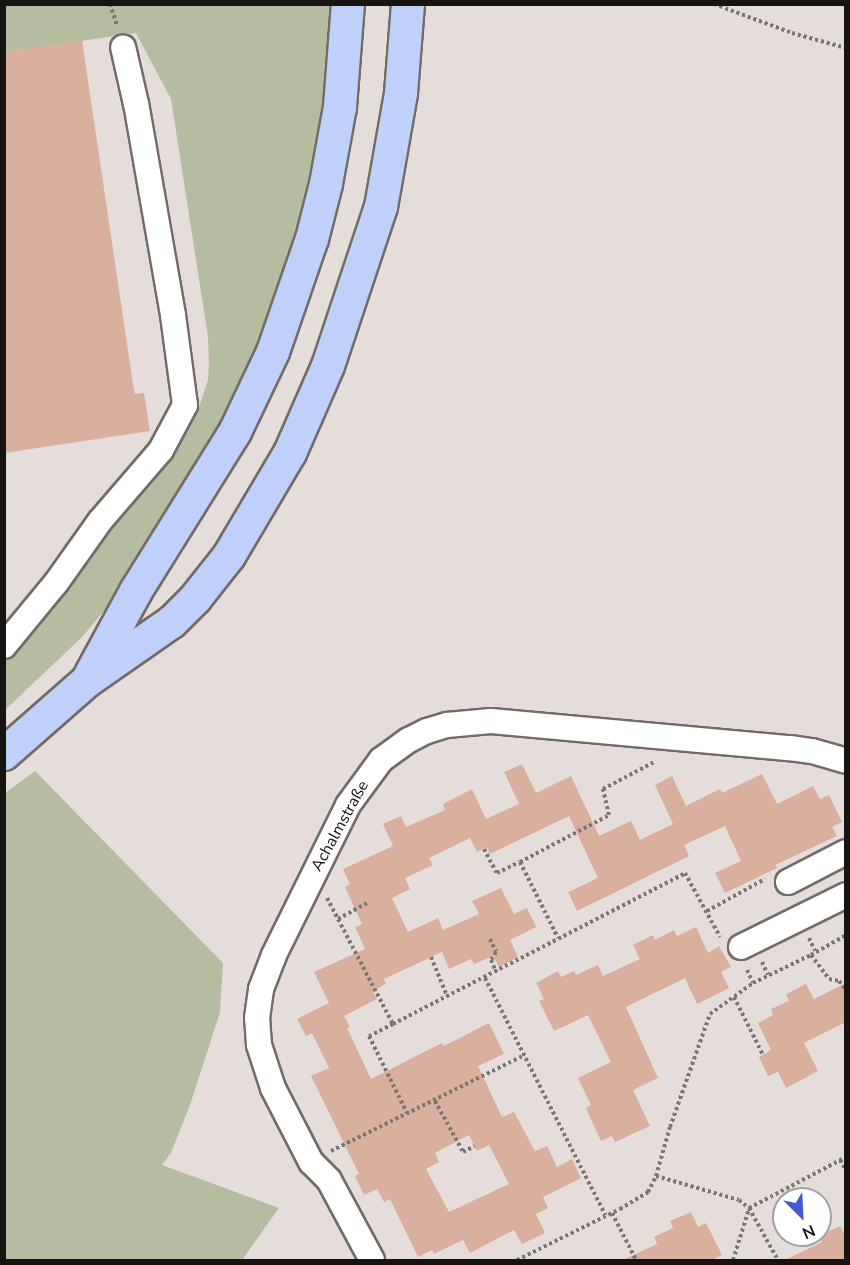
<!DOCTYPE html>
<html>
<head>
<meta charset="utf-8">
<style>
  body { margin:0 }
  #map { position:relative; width:850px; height:1265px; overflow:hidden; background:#e5ddd9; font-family:"Nunito Sans",sans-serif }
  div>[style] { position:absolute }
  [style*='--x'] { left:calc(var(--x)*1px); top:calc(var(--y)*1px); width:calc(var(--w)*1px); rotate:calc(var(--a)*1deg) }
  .green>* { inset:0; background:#b5bc9f }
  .building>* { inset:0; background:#d9b09e }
  .path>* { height:4px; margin-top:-2px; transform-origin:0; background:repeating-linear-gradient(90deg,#7c7673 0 3px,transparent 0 6px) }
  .roads { filter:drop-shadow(2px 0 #736b68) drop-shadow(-2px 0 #736b68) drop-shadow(0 2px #736b68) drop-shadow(0 -2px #736b68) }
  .minor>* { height:24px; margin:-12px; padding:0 12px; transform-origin:12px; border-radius:12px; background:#fff }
  .major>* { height:32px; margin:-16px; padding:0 16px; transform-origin:16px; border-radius:16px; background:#bfd1fa }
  span { translate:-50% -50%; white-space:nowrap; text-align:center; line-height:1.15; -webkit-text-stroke:5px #fff; paint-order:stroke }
  .street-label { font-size:16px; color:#161311 }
  .frame { position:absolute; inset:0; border:6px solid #161311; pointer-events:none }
  .north { position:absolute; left:772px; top:1187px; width:60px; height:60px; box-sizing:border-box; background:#fff; border:2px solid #a2a1a0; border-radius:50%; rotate:156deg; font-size:16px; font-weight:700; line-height:24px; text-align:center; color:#161311 }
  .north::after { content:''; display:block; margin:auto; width:21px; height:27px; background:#425acd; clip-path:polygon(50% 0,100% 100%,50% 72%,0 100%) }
</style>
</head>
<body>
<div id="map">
  <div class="green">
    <div style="clip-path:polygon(5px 5px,329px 5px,330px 10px,322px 112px,299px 224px,268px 317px,234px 400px,210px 448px,115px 598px,82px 637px,5px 710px,5px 658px,20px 646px,61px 598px,96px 544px,166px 464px,181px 443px,200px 404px,208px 380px,209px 364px,208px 337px,171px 99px,136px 33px,5px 52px)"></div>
    <div style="clip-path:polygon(35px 771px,223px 963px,220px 1012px,190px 1105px,171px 1153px,162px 1165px,279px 1208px,242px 1260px,5px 1260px,5px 793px)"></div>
  </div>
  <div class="building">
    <div style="clip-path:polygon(82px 40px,133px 384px,135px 394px,144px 393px,150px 431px,4px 453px,4px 52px)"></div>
    <div style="clip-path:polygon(evenodd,522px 764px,536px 793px,571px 776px,599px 836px,631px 821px,640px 840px,673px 824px,655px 785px,672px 776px,686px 806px,720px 789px,722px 793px,762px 774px,777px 804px,813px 786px,820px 799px,829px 795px,842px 822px,832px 827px,837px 836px,775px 865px,777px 868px,725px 893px,715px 873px,741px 861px,725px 826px,684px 845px,689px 856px,577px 911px,568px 892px,598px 878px,569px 816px,490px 854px,487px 847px,477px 852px,470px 838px,429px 858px,433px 865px,405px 878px,410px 889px,392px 898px,408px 932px,438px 918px,443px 930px,479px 914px,472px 901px,501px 888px,514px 914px,527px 908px,536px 927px,510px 940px,518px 957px,499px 967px,493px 956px,474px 964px,471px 959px,449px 969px,442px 952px,384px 979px,386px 984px,373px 991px,377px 999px,344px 1016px,350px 1027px,347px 1028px,371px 1079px,442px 1043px,444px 1046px,489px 1023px,504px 1054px,478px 1066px,502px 1117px,514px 1112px,535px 1151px,547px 1146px,557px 1167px,572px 1159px,581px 1178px,543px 1197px,548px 1208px,536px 1214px,545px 1233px,522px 1244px,514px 1230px,470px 1253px,463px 1240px,434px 1254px,432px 1250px,418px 1257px,390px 1199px,384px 1202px,377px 1189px,364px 1195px,355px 1176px,359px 1174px,311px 1076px,329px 1068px,312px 1033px,306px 1036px,297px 1019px,329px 1003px,314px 972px,365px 949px,355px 927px,362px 924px,345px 887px,350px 884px,343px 869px,393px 846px,383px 824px,401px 816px,406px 827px,445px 810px,443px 804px,472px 789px,486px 819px,519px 804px,504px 772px,522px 764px,469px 1135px,477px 1151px,489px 1145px,509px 1184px,449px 1212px,426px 1169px,439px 1162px,435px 1153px,469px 1135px)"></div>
    <div style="clip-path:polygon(696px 927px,708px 953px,719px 946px,731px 967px,721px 972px,729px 988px,697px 1004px,685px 978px,626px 1007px,658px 1078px,633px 1090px,650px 1126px,615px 1142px,612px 1136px,601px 1141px,586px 1108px,591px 1105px,578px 1078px,611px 1062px,588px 1015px,554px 1031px,539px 1001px,544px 999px,536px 983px,558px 971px,561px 977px,574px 971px,576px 975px,598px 965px,603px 976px,640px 959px,633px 945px,653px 935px,655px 940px,674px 930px,677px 936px)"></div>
    <div style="clip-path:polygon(846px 983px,846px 1022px,804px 1043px,818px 1071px,786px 1088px,778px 1072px,768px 1076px,759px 1057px,771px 1050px,758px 1023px,773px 1015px,771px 1009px,789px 1001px,786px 994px,806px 984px,814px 999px)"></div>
    <div style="clip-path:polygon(691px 1212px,698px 1227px,706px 1223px,722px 1255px,712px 1260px,623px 1260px,657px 1244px,654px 1237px,673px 1228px,670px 1221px)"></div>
    <div style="clip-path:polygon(840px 1226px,846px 1238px,846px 1260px,785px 1260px,822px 1242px,819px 1236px)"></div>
  </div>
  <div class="path">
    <div style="--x:110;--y:4;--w:23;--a:72"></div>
    <div style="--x:714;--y:4;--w:83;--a:20.4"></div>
    <div style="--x:792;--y:33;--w:56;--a:15.5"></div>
    <div style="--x:484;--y:849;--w:27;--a:62"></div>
    <div style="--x:497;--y:873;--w:25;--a:-26"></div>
    <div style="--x:520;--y:862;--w:101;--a:-27.8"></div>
    <div style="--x:609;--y:815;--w:27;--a:-103"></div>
    <div style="--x:603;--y:789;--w:60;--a:-27.8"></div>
    <div style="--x:520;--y:862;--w:85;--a:63.4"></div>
    <div style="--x:327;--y:898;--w:142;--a:62.4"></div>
    <div style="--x:393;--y:1024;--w:329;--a:-27.3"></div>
    <div style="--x:685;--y:873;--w:73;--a:61.3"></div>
    <div style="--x:707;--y:911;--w:66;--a:-28.9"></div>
    <div style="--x:338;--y:919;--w:35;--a:-29"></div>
    <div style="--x:809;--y:938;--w:14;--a:65"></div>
    <div style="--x:490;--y:939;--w:14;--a:65"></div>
    <div style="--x:496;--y:952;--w:9;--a:122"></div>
    <div style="--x:491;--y:960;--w:13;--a:67"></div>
    <div style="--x:811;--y:955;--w:30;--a:53"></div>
    <div style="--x:829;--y:979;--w:10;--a:11"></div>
    <div style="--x:839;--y:981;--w:11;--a:52"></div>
    <div style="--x:431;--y:957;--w:42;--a:67.7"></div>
    <div style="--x:762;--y:962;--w:14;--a:65"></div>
    <div style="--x:747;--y:970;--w:14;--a:65"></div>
    <div style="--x:485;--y:978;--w:266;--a:63.1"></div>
    <div style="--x:734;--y:997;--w:65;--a:63.4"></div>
    <div style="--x:393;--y:1024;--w:27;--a:153"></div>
    <div style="--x:369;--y:1036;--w:86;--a:63.7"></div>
    <div style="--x:435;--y:1101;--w:58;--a:61.2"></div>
    <div style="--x:463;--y:1152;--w:13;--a:-27"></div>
    <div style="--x:331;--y:1151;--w:216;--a:-26.4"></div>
    <div style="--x:840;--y:1160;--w:12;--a:59"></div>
    <div style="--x:656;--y:1176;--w:86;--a:16.1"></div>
    <div style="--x:739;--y:1200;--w:13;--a:39"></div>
    <div style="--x:749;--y:1208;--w:110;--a:-27.7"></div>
    <div style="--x:749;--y:1208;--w:60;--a:60.9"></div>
    <div style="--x:612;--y:1213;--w:53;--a:62.9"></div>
    <div style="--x:517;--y:1260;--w:115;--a:-26.3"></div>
    <div style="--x:620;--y:1209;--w:33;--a:-31"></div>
    <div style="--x:648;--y:1192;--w:18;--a:-63"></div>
    <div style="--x:656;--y:1176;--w:51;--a:-74.1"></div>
    <div style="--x:670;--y:1127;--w:120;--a:-70.5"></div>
    <div style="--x:710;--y:1014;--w:53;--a:-35.8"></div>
    <div style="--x:753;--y:983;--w:64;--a:-25.8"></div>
    <div style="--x:811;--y:955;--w:40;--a:-29.7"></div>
    <div style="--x:733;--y:1260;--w:53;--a:-72.6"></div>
  </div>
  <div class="roads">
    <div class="minor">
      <div style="--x:4;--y:646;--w:82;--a:-50.5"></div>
      <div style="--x:56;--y:583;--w:76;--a:-54.6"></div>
      <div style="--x:100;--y:521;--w:94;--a:-49.3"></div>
      <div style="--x:161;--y:450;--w:51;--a:-61.9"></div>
      <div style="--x:185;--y:405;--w:91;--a:-97.6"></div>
      <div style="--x:173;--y:315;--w:214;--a:-99.9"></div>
      <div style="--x:136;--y:104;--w:58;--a:-102.8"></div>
      <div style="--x:788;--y:882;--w:65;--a:-27.3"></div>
      <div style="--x:741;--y:947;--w:117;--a:-26.3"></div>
      <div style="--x:372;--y:1260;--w:91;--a:-118.3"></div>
      <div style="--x:329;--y:1180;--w:25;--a:-135"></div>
      <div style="--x:311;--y:1162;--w:83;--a:-117.2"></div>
      <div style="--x:273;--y:1088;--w:45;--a:-108"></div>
      <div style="--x:259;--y:1045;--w:27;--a:-94"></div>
      <div style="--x:257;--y:1018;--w:29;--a:-82"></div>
      <div style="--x:261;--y:989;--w:36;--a:-69"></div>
      <div style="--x:274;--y:955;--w:167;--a:-63.7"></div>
      <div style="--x:348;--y:805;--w:56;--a:-53.7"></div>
      <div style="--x:381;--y:760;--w:34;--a:-36"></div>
      <div style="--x:409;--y:740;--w:20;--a:-27"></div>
      <div style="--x:427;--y:731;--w:21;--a:-17"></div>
      <div style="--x:447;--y:725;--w:44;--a:-5.2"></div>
      <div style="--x:491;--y:721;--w:300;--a:5.2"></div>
      <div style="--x:790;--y:748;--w:22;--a:8"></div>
      <div style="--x:812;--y:751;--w:35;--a:16"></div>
    </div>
    <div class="major">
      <div style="--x:91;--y:674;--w:94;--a:-61.5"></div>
      <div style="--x:136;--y:591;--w:187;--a:-58.1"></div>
      <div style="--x:235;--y:432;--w:89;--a:-64.6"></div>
      <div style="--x:273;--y:352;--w:120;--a:-71"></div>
      <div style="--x:312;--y:239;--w:57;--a:-75.7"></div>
      <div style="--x:326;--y:184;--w:78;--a:-79.7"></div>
      <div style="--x:340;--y:107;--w:103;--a:-85.6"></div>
      <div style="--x:4;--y:754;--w:111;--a:-41.3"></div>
      <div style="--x:87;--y:681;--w:103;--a:-34.8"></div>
      <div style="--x:172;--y:622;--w:33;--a:-45"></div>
      <div style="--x:195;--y:599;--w:55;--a:-51.7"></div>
      <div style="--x:229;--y:556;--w:120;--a:-59.4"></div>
      <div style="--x:290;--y:453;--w:95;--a:-66.4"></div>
      <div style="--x:328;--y:366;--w:168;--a:-71.6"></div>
      <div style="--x:381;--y:207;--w:116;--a:-80"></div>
      <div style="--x:401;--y:93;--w:89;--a:-85.5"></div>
    </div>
  </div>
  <div class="street-label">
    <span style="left:340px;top:826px;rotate:-61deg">Achalmstraße</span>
  </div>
  <div class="frame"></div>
  <div class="north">N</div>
</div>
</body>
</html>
